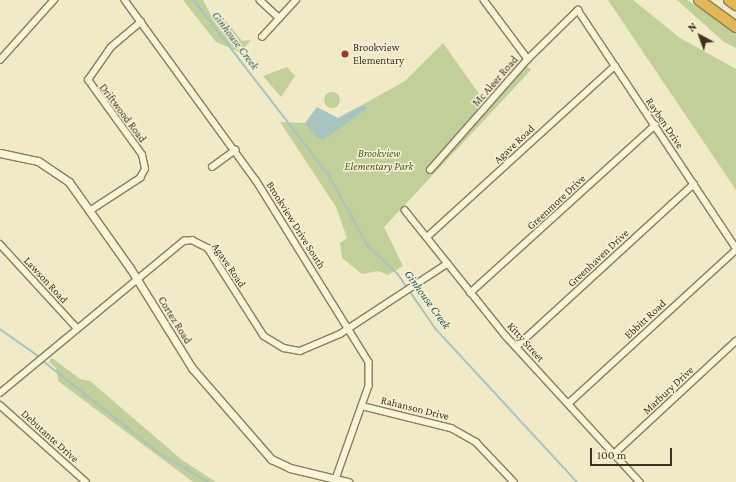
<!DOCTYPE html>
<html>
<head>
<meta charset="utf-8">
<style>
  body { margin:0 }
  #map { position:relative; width:736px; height:482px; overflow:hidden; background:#f0eac6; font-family:"Crimson Pro",serif }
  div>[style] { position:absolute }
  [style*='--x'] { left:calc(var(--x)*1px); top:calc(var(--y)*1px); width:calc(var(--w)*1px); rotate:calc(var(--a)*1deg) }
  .green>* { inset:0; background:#c1cf99 }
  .round { border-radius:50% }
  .water>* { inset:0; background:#a8c4c0 }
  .stream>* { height:1.5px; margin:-0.75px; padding:0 0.75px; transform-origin:0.75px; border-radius:0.75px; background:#a8c4c0 }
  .roads { filter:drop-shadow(1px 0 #8d7d5a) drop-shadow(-1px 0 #8d7d5a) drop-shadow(0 1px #8d7d5a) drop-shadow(0 -1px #8d7d5a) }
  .minor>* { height:5.5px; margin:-2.75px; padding:0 2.75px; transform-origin:2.75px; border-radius:2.75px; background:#faf5da }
  .tertiary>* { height:7px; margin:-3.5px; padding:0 3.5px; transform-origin:3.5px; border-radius:3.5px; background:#faf5da }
  .motorway>* { height:10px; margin:-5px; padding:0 5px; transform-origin:5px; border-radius:5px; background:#e2b854 }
  .dots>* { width:11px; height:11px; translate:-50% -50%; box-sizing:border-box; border:2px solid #f7f2d6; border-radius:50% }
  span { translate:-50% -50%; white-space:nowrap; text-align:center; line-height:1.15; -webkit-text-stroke:3px #f7f2d6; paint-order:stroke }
  .poi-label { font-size:11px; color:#3d311f }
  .left { translate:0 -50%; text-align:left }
  .street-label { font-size:11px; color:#3d311f }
  .park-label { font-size:11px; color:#455a25; font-style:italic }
  .water-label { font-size:12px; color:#2e595d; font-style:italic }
  .north { position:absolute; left:680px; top:16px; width:40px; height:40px; -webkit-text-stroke:3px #f7f2d6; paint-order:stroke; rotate:319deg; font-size:11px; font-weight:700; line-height:16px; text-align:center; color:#3d311f }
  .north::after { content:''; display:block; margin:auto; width:14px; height:18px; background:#3d311f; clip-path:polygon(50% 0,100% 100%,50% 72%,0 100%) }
  .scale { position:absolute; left:590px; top:448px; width:82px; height:18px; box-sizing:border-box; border:2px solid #3d311f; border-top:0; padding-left:5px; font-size:12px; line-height:14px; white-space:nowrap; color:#3d311f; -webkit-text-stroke:3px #f7f2d6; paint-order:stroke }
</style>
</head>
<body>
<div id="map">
  <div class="green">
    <div style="clip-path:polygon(183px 0,203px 0,211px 15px,226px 21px,242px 41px,251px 40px,240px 52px,216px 42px)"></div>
    <div style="clip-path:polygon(608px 0,633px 0,680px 38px,736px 69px,736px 190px)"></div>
    <div style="clip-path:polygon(677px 0,687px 0,736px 33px,736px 48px,724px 42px)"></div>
    <div style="clip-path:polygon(443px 43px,482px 98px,520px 59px,531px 70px,384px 227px,403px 266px,388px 275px,378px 271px,362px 274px,342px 258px,340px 243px,347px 238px,336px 207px,280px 122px,305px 123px,315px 136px,346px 122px,368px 108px,362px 105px,405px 81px)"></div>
    <div style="clip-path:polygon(287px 67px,295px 76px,281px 97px,263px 76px)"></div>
    <div class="round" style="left:324px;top:92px;width:16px;height:16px"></div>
    <div style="clip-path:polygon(52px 358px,80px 379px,90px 381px,182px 460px,216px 482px,193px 482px,58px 381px,56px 368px,49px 362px)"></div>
  </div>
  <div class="water">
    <div style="clip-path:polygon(362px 105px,368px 108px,323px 140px,315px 136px,305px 123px,317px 107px,338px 118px)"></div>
  </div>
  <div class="stream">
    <div style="--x:194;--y:0;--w:221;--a:52.4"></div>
    <div style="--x:329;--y:175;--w:81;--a:61.2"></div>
    <div style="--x:368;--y:246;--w:41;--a:43"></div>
    <div style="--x:398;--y:274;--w:67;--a:55.4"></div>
    <div style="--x:436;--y:329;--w:208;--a:47.3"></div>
    <div style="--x:0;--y:329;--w:49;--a:35"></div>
    <div style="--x:42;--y:360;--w:152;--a:38.3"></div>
    <div style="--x:161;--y:454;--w:55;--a:30.8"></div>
  </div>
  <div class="roads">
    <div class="minor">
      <div style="--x:125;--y:0;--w:223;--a:54"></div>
      <div style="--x:256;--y:180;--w:214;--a:58.2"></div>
      <div style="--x:369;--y:362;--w:24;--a:90"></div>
      <div style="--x:369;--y:386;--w:102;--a:109.5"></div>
      <div style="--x:260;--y:0;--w:26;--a:43"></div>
      <div style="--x:484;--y:0;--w:74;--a:53.3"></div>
      <div style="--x:262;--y:37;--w:50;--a:-47.4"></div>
      <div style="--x:0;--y:60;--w:81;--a:-48"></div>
      <div style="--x:212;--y:167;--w:29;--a:-36"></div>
      <div style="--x:430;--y:170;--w:148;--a:-48.6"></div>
      <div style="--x:528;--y:59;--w:70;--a:-44.4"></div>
      <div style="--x:578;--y:10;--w:286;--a:56.4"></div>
      <div style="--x:91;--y:210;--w:59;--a:-33.1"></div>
      <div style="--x:140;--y:178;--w:10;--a:-61"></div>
      <div style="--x:145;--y:169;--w:14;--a:-102"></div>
      <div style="--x:142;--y:155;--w:92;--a:-125.8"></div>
      <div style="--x:88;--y:80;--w:40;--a:-55.1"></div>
      <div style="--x:111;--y:47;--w:39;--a:-40"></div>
      <div style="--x:405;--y:210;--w:161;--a:51.3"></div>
      <div style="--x:506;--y:336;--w:198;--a:47.5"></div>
      <div style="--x:427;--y:237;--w:254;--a:-42.3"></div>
      <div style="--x:0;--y:244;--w:114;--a:47.5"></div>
      <div style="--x:470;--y:293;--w:250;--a:-42.2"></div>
      <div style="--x:516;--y:347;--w:241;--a:-42.5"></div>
      <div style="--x:0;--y:393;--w:239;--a:-39.6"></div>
      <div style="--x:184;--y:241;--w:8;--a:-7"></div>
      <div style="--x:192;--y:240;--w:18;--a:27"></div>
      <div style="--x:208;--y:248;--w:104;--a:57.5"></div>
      <div style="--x:264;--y:336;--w:23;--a:31"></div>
      <div style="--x:284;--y:348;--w:16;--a:11"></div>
      <div style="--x:300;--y:351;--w:43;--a:-23"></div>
      <div style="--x:340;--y:334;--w:128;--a:-33.2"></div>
      <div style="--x:569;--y:403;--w:226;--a:-42.5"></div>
      <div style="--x:0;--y:405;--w:115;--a:41.8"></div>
      <div style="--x:362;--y:406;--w:92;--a:13.9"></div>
      <div style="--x:451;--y:428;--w:29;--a:29"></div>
      <div style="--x:476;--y:442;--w:55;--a:46.5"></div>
      <div style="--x:615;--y:453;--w:165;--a:-42.8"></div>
    </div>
    <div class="tertiary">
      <div style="--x:0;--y:153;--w:39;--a:12"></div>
      <div style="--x:38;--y:161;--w:37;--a:34"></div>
      <div style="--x:69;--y:182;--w:105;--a:54.7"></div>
      <div style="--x:130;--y:268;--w:118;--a:58.2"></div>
      <div style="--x:192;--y:368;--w:121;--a:49"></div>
      <div style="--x:271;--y:459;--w:21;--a:25"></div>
      <div style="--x:290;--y:468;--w:60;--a:13.6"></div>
    </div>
    <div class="motorway">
      <div style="--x:699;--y:0;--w:46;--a:36.1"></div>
      <div style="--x:729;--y:0;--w:9;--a:36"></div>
    </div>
  </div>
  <div class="dots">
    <div style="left:345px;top:54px;background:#9f3828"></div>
  </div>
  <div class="poi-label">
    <span class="left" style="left:353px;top:54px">Brookview<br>Elementary</span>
  </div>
  <div class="street-label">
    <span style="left:495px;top:81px;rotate:-49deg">Mc Aleer Road</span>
    <span style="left:123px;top:113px;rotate:53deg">Driftwood Road</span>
    <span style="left:665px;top:123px;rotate:56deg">Rayben Drive</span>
    <span style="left:514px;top:144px;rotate:-43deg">Agave Road</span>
    <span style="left:556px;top:202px;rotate:-43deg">Greenmore Drive</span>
    <span style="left:296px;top:225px;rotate:58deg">Brookview Drive South</span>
    <span style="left:598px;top:258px;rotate:-43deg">Greenhaven Drive</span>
    <span style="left:229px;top:265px;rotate:56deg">Agave Road</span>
    <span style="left:46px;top:280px;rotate:47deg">Lawson Road</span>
    <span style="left:645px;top:319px;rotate:-43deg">Ebbitt Road</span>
    <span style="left:175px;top:320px;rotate:58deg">Cortez Road</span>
    <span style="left:526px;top:342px;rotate:48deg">Kitty Street</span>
    <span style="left:668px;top:390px;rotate:-43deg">Marbury Drive</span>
    <span style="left:415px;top:408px;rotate:14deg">Rahanson Drive</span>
    <span style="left:50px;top:436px;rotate:42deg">Debutante Drive</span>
  </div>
  <div class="park-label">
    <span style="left:379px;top:160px">Brookview<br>Elementary Park</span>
  </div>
  <div class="water-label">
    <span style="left:235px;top:41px;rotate:53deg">Ginhouse Creek</span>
    <span style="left:427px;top:300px;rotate:54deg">Ginhouse Creek</span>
  </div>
  <div class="north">N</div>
  <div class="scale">100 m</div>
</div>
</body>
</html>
